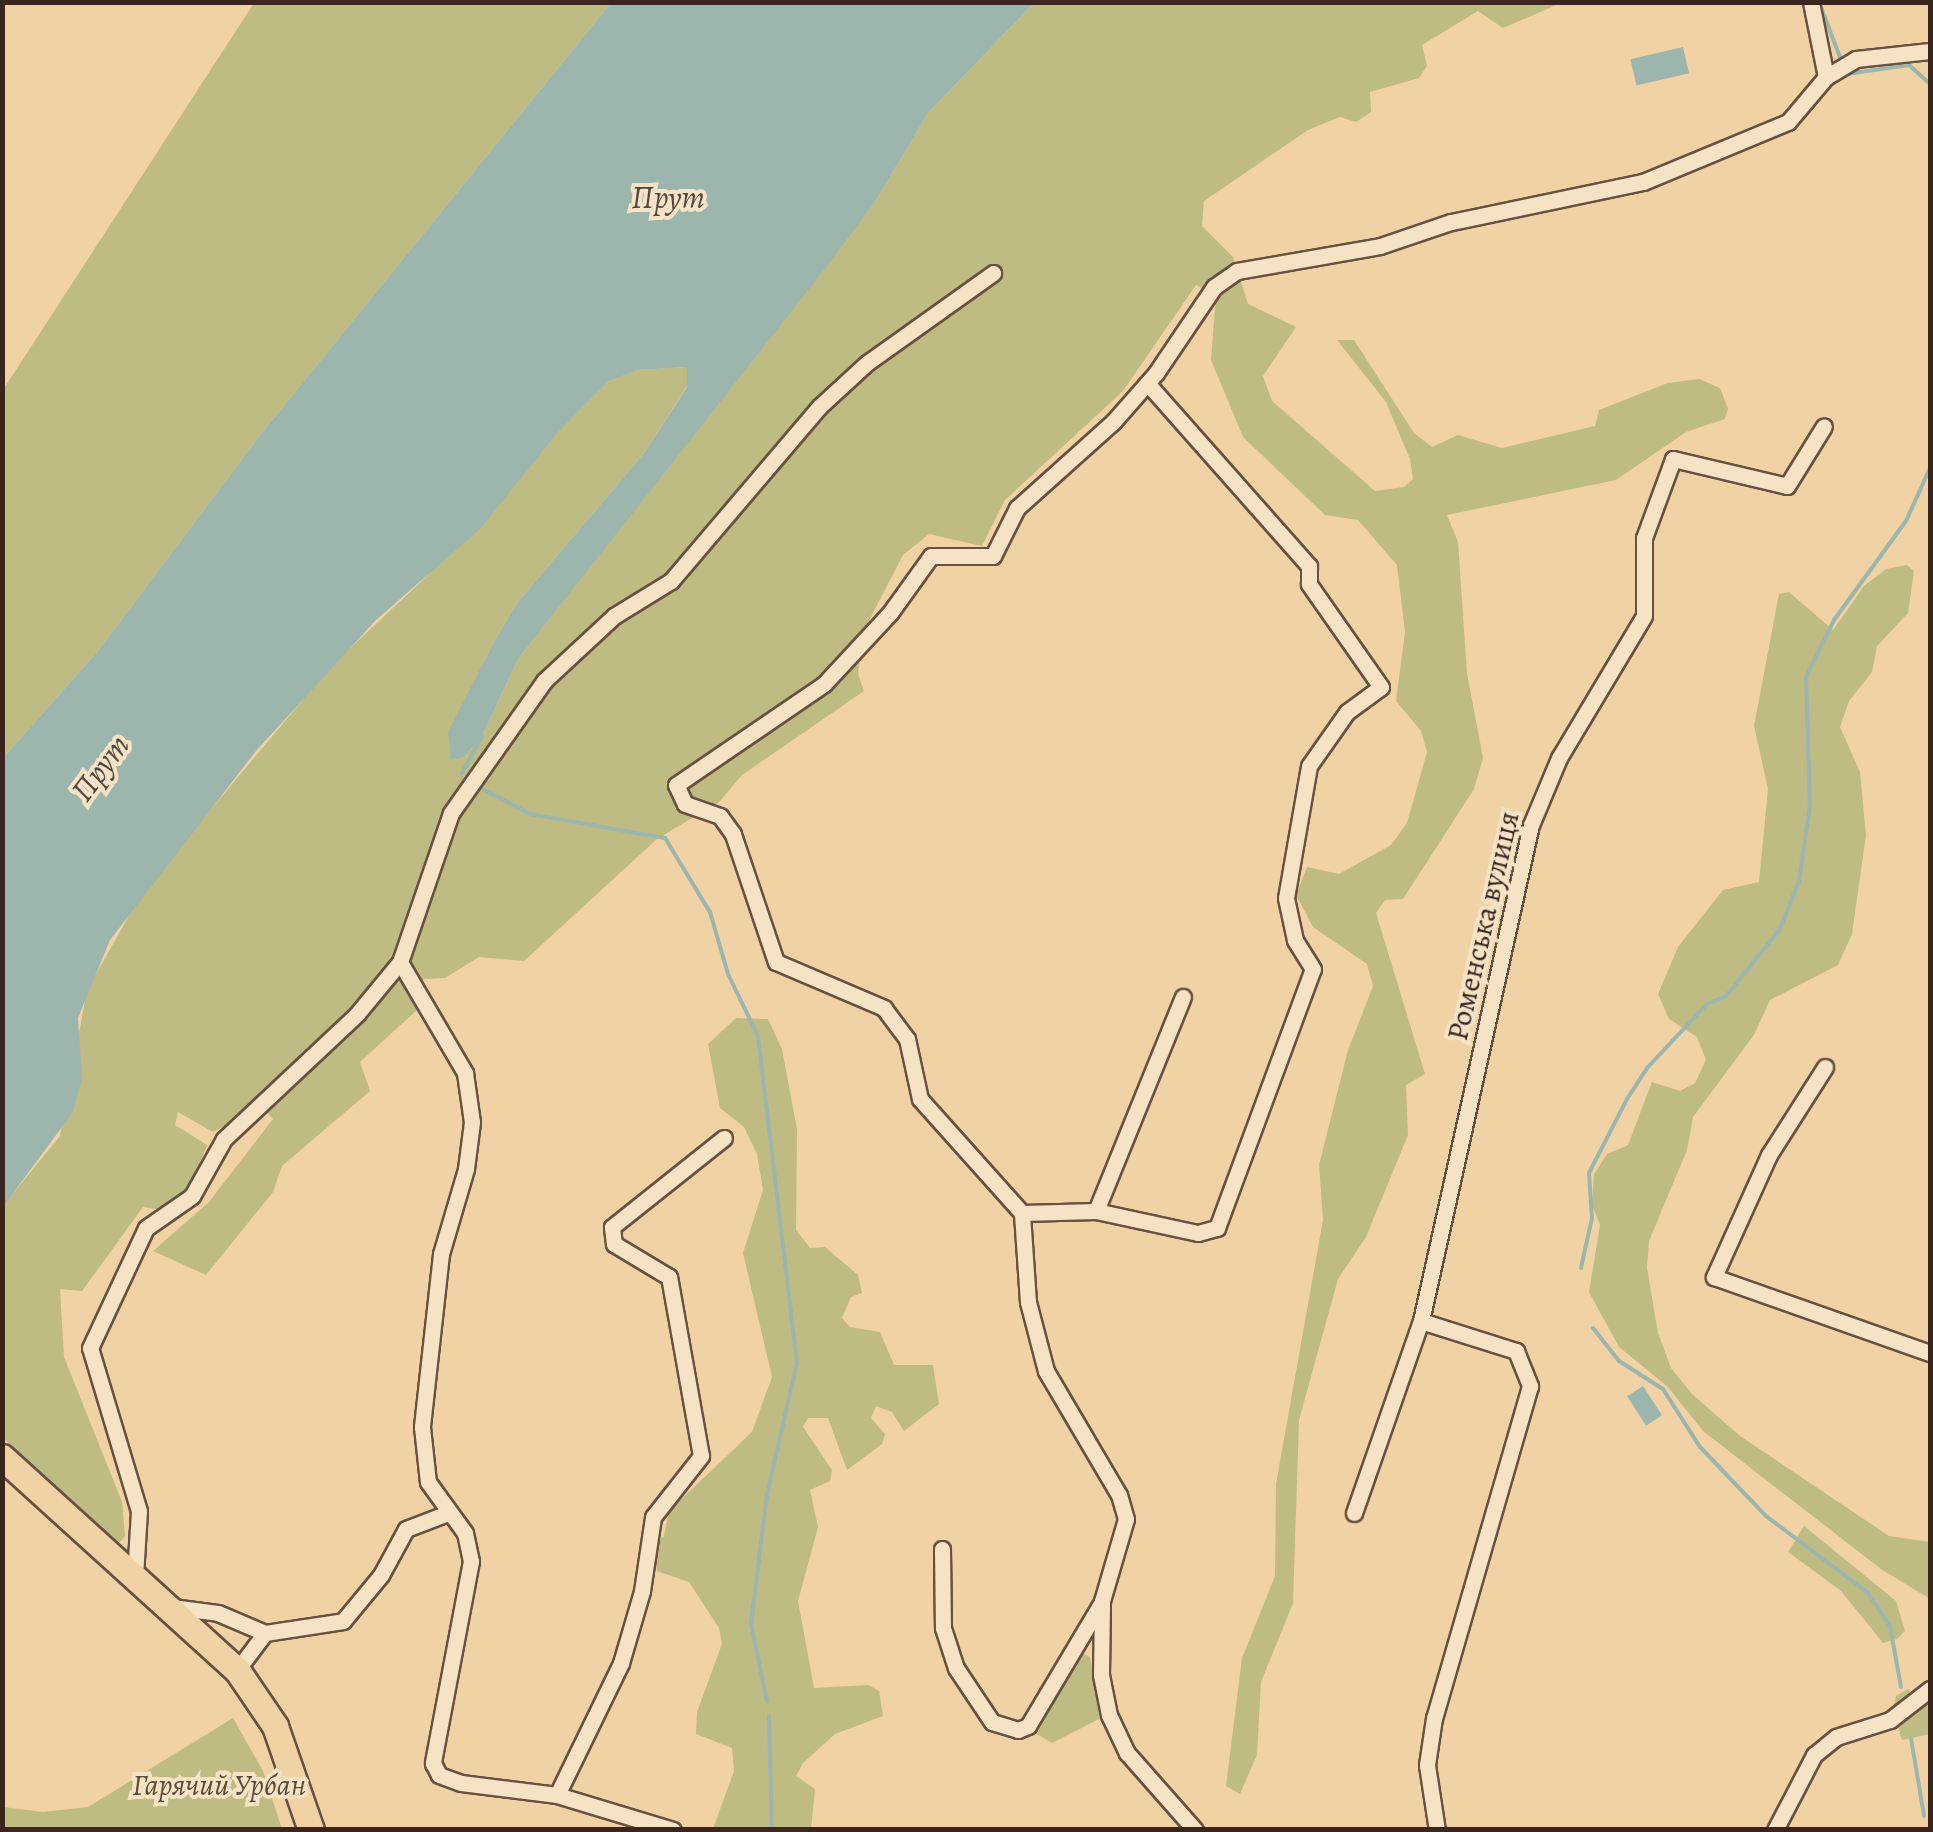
<!DOCTYPE html>
<html>
<head>
<meta charset="utf-8">
<style>
  body { margin:0 }
  #map { position:relative; width:1933px; height:1832px; overflow:hidden; background:#f1d2a5; font-family:Alegreya,serif }
  div>[style] { position:absolute }
  [style*='--x'] { left:calc(var(--x)*1px); top:calc(var(--y)*1px); width:calc(var(--w)*1px); rotate:calc(var(--a)*1deg) }
  .green>* { inset:0; background:#bebb83 }
  .water>* { inset:0; background:#9cb6ae; transform-origin:0 0 }
  .stream>* { height:4px; margin:-2px; padding:0 2px; transform-origin:2px; border-radius:2px; background:#9cb6ae }
  .roads { filter:drop-shadow(2px 0 #685140) drop-shadow(-2px 0 #685140) drop-shadow(0 2px #685140) drop-shadow(0 -2px #685140) }
  .minor>* { height:15px; margin:-7.5px; padding:0 7.5px; transform-origin:7.5px; border-radius:7.5px; background:#f6e2c4 }
  .primary>* { height:25px; margin:-12.5px; padding:0 12.5px; transform-origin:12.5px; border-radius:12.5px; background:#f1d2a5 }
  span { translate:-50% -50%; white-space:nowrap; text-align:center; line-height:1.15; -webkit-text-stroke:8px #f6e2c4; paint-order:stroke }
  .street-label { font-size:30px; color:#3a261e }
  .park-label { font-size:30px; color:#5b4b37; font-style:italic }
  .water-label { font-size:32px; color:#524a42; font-style:italic }
  .frame { position:absolute; inset:0; border:5px solid #3a261e; pointer-events:none }
</style>
</head>
<body>
<div id="map">
  <div class="green">
    <div style="clip-path:polygon(254px 3px,611px 3px,261px 434px,98px 651px,3px 758px,3px 390px)"></div>
    <div style="clip-path:polygon(1034px 3px,1561px 3px,1503px 28px,1478px 11px,1422px 45px,1427px 66px,1419px 78px,1370px 92px,1371px 112px,1356px 122px,1340px 117px,1308px 130px,1204px 201px,1202px 226px,1233px 257px,1248px 304px,1296px 327px,1263px 376px,1272px 401px,1375px 491px,1404px 487px,1413px 479px,1410px 459px,1386px 402px,1337px 340px,1354px 340px,1414px 433px,1432px 447px,1458px 435px,1502px 448px,1595px 426px,1599px 410px,1668px 383px,1699px 379px,1720px 388px,1728px 409px,1725px 419px,1686px 432px,1616px 480px,1447px 515px,1458px 542px,1467px 673px,1483px 758px,1474px 789px,1403px 899px,1385px 900px,1376px 913px,1425px 1074px,1406px 1085px,1408px 1135px,1366px 1237px,1338px 1279px,1299px 1420px,1293px 1603px,1261px 1682px,1257px 1755px,1240px 1794px,1226px 1786px,1242px 1658px,1275px 1576px,1276px 1484px,1323px 1220px,1319px 1165px,1348px 1050px,1373px 986px,1367px 964px,1313px 927px,1296px 895px,1307px 867px,1339px 874px,1391px 845px,1407px 823px,1427px 752px,1421px 731px,1396px 701px,1405px 632px,1397px 565px,1358px 520px,1325px 515px,1243px 437px,1211px 360px,1216px 296px,1196px 285px,1123px 391px,1005px 500px,982px 546px,929px 534px,903px 555px,863px 632px,858px 674px,864px 691px,742px 775px,719px 802px,657px 839px,524px 961px,479px 957px,445px 978px,424px 979px,413px 990px,417px 1010px,360px 1062px,370px 1091px,282px 1166px,273px 1192px,206px 1275px,153px 1251px,209px 1202px,273px 1119px,262px 1107px,213px 1132px,178px 1112px,175px 1125px,207px 1145px,189px 1189px,168px 1211px,143px 1207px,82px 1291px,60px 1289px,64px 1357px,122px 1502px,125px 1536px,114px 1549px,3px 1438px,2px 1207px,60px 1136px,87px 990px,144px 889px,332px 665px,423px 580px,576px 410px,607px 382px,638px 370px,687px 367px,687px 386px,645px 452px,518px 602px,496px 638px,483px 663px,464px 757px,482px 736px,518px 659px,875px 202px,928px 113px)"></div>
    <div style="clip-path:polygon(1907px 565px,1914px 571px,1908px 613px,1877px 646px,1872px 672px,1849px 701px,1840px 727px,1860px 772px,1866px 835px,1852px 934px,1838px 965px,1770px 1000px,1754px 1035px,1693px 1117px,1687px 1150px,1649px 1241px,1647px 1268px,1658px 1333px,1671px 1368px,1692px 1394px,1740px 1436px,1889px 1536px,1930px 1542px,1930px 1599px,1881px 1569px,1703px 1431px,1668px 1387px,1619px 1347px,1589px 1292px,1600px 1225px,1592px 1205px,1594px 1174px,1607px 1154px,1628px 1145px,1652px 1082px,1680px 1091px,1695px 1083px,1706px 1060px,1697px 1037px,1669px 1019px,1658px 994px,1678px 947px,1723px 890px,1759px 882px,1768px 789px,1754px 726px,1779px 594px,1789px 592px,1833px 630px,1864px 586px,1886px 569px)"></div>
    <div style="clip-path:polygon(736px 1018px,768px 1019px,782px 1049px,797px 1129px,796px 1230px,810px 1248px,825px 1247px,858px 1275px,862px 1293px,851px 1297px,842px 1318px,850px 1327px,880px 1332px,894px 1365px,933px 1365px,939px 1404px,904px 1431px,892px 1412px,876px 1406px,871px 1418px,885px 1434px,882px 1444px,847px 1470px,828px 1418px,808px 1418px,803px 1427px,832px 1470px,830px 1481px,810px 1490px,818px 1527px,798px 1601px,814px 1688px,868px 1685px,879px 1691px,883px 1716px,835px 1734px,803px 1763px,796px 1776px,815px 1789px,811px 1829px,713px 1829px,734px 1771px,732px 1748px,696px 1734px,697px 1712px,722px 1644px,719px 1628px,689px 1582px,657px 1571px,654px 1545px,664px 1536px,669px 1511px,752px 1432px,772px 1377px,743px 1253px,763px 1190px,757px 1154px,744px 1127px,720px 1108px,708px 1044px)"></div>
    <div style="clip-path:polygon(1804px 1526px,1896px 1601px,1905px 1631px,1897px 1639px,1883px 1643px,1841px 1591px,1788px 1552px)"></div>
    <div style="clip-path:polygon(1082px 1653px,1090px 1657px,1103px 1717px,1052px 1743px,1030px 1730px)"></div>
    <div style="clip-path:polygon(1908px 1689px,1922px 1706px,1930px 1698px,1930px 1734px,1902px 1740px,1893px 1709px,1896px 1696px)"></div>
    <div style="clip-path:polygon(233px 1718px,263px 1771px,282px 1829px,3px 1829px,3px 1807px,43px 1812px,88px 1807px)"></div>
  </div>
  <div class="water">
    <div style="clip-path:polygon(611px 3px,1034px 3px,928px 113px,875px 202px,820px 275px,518px 659px,482px 736px,464px 757px,451px 760px,448px 732px,496px 638px,518px 602px,645px 452px,687px 387px,687px 367px,638px 370px,607px 382px,558px 432px,480px 529px,375px 621px,256px 751px,110px 940px,78px 1018px,82px 1077px,73px 1112px,3px 1207px,3px 758px,98px 651px,261px 434px)"></div>
    <div style="left:1683px;top:47px;width:27px;height:54px;rotate:77deg"></div>
    <div style="left:1643px;top:1386px;width:35px;height:19px;rotate:57deg"></div>
  </div>
  <div class="stream">
    <div style="--x:1819;--y:2;--w:62;--a:69.2"></div>
    <div style="--x:1846;--y:74;--w:64;--a:-8.1"></div>
    <div style="--x:1909;--y:65;--w:28;--a:42"></div>
    <div style="--x:462;--y:773;--w:42;--a:-61.6"></div>
    <div style="--x:481;--y:788;--w:55;--a:28"></div>
    <div style="--x:530;--y:814;--w:137;--a:10.1"></div>
    <div style="--x:665;--y:838;--w:87;--a:58.7"></div>
    <div style="--x:710;--y:912;--w:65;--a:73.8"></div>
    <div style="--x:728;--y:974;--w:69;--a:64.2"></div>
    <div style="--x:758;--y:1036;--w:329;--a:83.2"></div>
    <div style="--x:797;--y:1363;--w:134;--a:102.9"></div>
    <div style="--x:767;--y:1494;--w:131;--a:97"></div>
    <div style="--x:751;--y:1624;--w:79;--a:78.3"></div>
    <div style="--x:1581;--y:1268;--w:51;--a:-77.6"></div>
    <div style="--x:1592;--y:1218;--w:45;--a:-93.8"></div>
    <div style="--x:1589;--y:1173;--w:83;--a:-62.8"></div>
    <div style="--x:1627;--y:1099;--w:38;--a:-57"></div>
    <div style="--x:1648;--y:1067;--w:86;--a:-46.9"></div>
    <div style="--x:1707;--y:1004;--w:21;--a:-23"></div>
    <div style="--x:1726;--y:996;--w:86;--a:-51.1"></div>
    <div style="--x:1780;--y:929;--w:52;--a:-68.4"></div>
    <div style="--x:1799;--y:881;--w:77;--a:-81.8"></div>
    <div style="--x:1810;--y:805;--w:128;--a:-91.8"></div>
    <div style="--x:1806;--y:677;--w:64;--a:-63.8"></div>
    <div style="--x:1834;--y:620;--w:122;--a:-54"></div>
    <div style="--x:1906;--y:521;--w:58;--a:-65.6"></div>
    <div style="--x:1593;--y:1328;--w:42;--a:51.8"></div>
    <div style="--x:1619;--y:1361;--w:52;--a:32.5"></div>
    <div style="--x:1663;--y:1389;--w:69;--a:57.5"></div>
    <div style="--x:1700;--y:1447;--w:95;--a:46.3"></div>
    <div style="--x:1766;--y:1516;--w:126;--a:37"></div>
    <div style="--x:1867;--y:1592;--w:41;--a:55.9"></div>
    <div style="--x:1890;--y:1626;--w:62;--a:79.8"></div>
    <div style="--x:769;--y:1716;--w:114;--a:88.5"></div>
    <div style="--x:1911;--y:1738;--w:79;--a:80.5"></div>
  </div>
  <div class="roads">
    <div class="minor">
      <div style="--x:1811;--y:2;--w:76;--a:78.7"></div>
      <div style="--x:400;--y:962;--w:129;--a:59.6"></div>
      <div style="--x:465;--y:1073;--w:49;--a:81.9"></div>
      <div style="--x:472;--y:1122;--w:47;--a:97.3"></div>
      <div style="--x:466;--y:1169;--w:89;--a:106.4"></div>
      <div style="--x:441;--y:1254;--w:174;--a:96.3"></div>
      <div style="--x:422;--y:1427;--w:55;--a:83.8"></div>
      <div style="--x:428;--y:1482;--w:63;--a:54"></div>
      <div style="--x:465;--y:1533;--w:29;--a:78"></div>
      <div style="--x:471;--y:1561;--w:206;--a:100.7"></div>
      <div style="--x:433;--y:1763;--w:13;--a:63"></div>
      <div style="--x:439;--y:1775;--w:23;--a:20"></div>
      <div style="--x:461;--y:1783;--w:97;--a:7.1"></div>
      <div style="--x:557;--y:1795;--w:121;--a:16.8"></div>
      <div style="--x:1825;--y:1067;--w:104;--a:122.5"></div>
      <div style="--x:1769;--y:1155;--w:134;--a:114.3"></div>
      <div style="--x:1714;--y:1277;--w:229;--a:19.4"></div>
      <div style="--x:1096;--y:1211;--w:104;--a:12.2"></div>
      <div style="--x:1198;--y:1233;--w:20;--a:-15"></div>
      <div style="--x:1217;--y:1228;--w:276;--a:-69.7"></div>
      <div style="--x:1313;--y:969;--w:34;--a:-122"></div>
      <div style="--x:1295;--y:940;--w:43;--a:-102.1"></div>
      <div style="--x:1286;--y:898;--w:134;--a:-80.1"></div>
      <div style="--x:1309;--y:766;--w:66;--a:-54.9"></div>
      <div style="--x:1347;--y:712;--w:42;--a:-36.3"></div>
      <div style="--x:1381;--y:687;--w:126;--a:-125"></div>
      <div style="--x:1309;--y:584;--w:18;--a:-90"></div>
      <div style="--x:1309;--y:566;--w:244;--a:-131.5"></div>
      <div style="--x:1022;--y:1213;--w:74;--a:-1.5"></div>
      <div style="--x:1096;--y:1211;--w:231;--a:-67.9"></div>
      <div style="--x:1421;--y:1321;--w:100;--a:17.5"></div>
      <div style="--x:1516;--y:1351;--w:38;--a:68"></div>
      <div style="--x:1530;--y:1386;--w:346;--a:106.1"></div>
      <div style="--x:1434;--y:1718;--w:48;--a:98.5"></div>
      <div style="--x:1427;--y:1765;--w:66;--a:81.3"></div>
      <div style="--x:1354;--y:1513;--w:203;--a:-70.8"></div>
      <div style="--x:1421;--y:1321;--w:508;--a:-77.5"></div>
      <div style="--x:1531;--y:825;--w:73;--a:-67.3"></div>
      <div style="--x:1559;--y:758;--w:165;--a:-59.1"></div>
      <div style="--x:1644;--y:616;--w:78;--a:-90"></div>
      <div style="--x:1644;--y:538;--w:84;--a:-69.8"></div>
      <div style="--x:1673;--y:459;--w:117;--a:13.3"></div>
      <div style="--x:1787;--y:486;--w:70;--a:-58.3"></div>
      <div style="--x:942;--y:1549;--w:79;--a:89.3"></div>
      <div style="--x:943;--y:1628;--w:42;--a:72"></div>
      <div style="--x:956;--y:1668;--w:65;--a:56.3"></div>
      <div style="--x:992;--y:1722;--w:27;--a:17"></div>
      <div style="--x:1018;--y:1730;--w:11;--a:-22"></div>
      <div style="--x:1028;--y:1726;--w:141;--a:-59.2"></div>
      <div style="--x:135;--y:1576;--w:65;--a:-86.5"></div>
      <div style="--x:139;--y:1511;--w:170;--a:-106.7"></div>
      <div style="--x:90;--y:1348;--w:132;--a:-65"></div>
      <div style="--x:146;--y:1228;--w:56;--a:-34.8"></div>
      <div style="--x:192;--y:1196;--w:65;--a:-60.7"></div>
      <div style="--x:224;--y:1139;--w:183;--a:-43.2"></div>
      <div style="--x:357;--y:1014;--w:67;--a:-50.4"></div>
      <div style="--x:400;--y:962;--w:157;--a:-71.1"></div>
      <div style="--x:451;--y:813;--w:161;--a:-54.8"></div>
      <div style="--x:544;--y:681;--w:96;--a:-42.9"></div>
      <div style="--x:614;--y:616;--w:67;--a:-31.6"></div>
      <div style="--x:671;--y:581;--w:228;--a:-49.6"></div>
      <div style="--x:819;--y:407;--w:65;--a:-42.5"></div>
      <div style="--x:867;--y:363;--w:155;--a:-35.5"></div>
      <div style="--x:172;--y:1607;--w:46;--a:7.4"></div>
      <div style="--x:218;--y:1613;--w:51;--a:23.1"></div>
      <div style="--x:237;--y:1670;--w:46;--a:-52.9"></div>
      <div style="--x:265;--y:1633;--w:79;--a:-8.7"></div>
      <div style="--x:343;--y:1621;--w:60;--a:-50.4"></div>
      <div style="--x:381;--y:1575;--w:52;--a:-61.5"></div>
      <div style="--x:406;--y:1529;--w:42;--a:-21"></div>
      <div style="--x:557;--y:1795;--w:147;--a:-64.1"></div>
      <div style="--x:621;--y:1663;--w:75;--a:-73.7"></div>
      <div style="--x:642;--y:1591;--w:75;--a:-81.5"></div>
      <div style="--x:653;--y:1517;--w:78;--a:-51.8"></div>
      <div style="--x:701;--y:1456;--w:182;--a:-100.1"></div>
      <div style="--x:669;--y:1277;--w:64;--a:-149"></div>
      <div style="--x:614;--y:1244;--w:17;--a:-97"></div>
      <div style="--x:612;--y:1227;--w:143;--a:-38.5"></div>
      <div style="--x:1195;--y:1830;--w:103;--a:-131.4"></div>
      <div style="--x:1127;--y:1753;--w:42;--a:-115.3"></div>
      <div style="--x:1109;--y:1715;--w:41;--a:-101.3"></div>
      <div style="--x:1101;--y:1675;--w:74;--a:-89.2"></div>
      <div style="--x:1102;--y:1601;--w:85;--a:-73.7"></div>
      <div style="--x:1126;--y:1519;--w:25;--a:-106"></div>
      <div style="--x:1119;--y:1495;--w:144;--a:-120.5"></div>
      <div style="--x:1046;--y:1371;--w:71;--a:-104.6"></div>
      <div style="--x:1028;--y:1302;--w:89;--a:-93.9"></div>
      <div style="--x:1022;--y:1213;--w:153;--a:-131.8"></div>
      <div style="--x:920;--y:1099;--w:61;--a:-102.2"></div>
      <div style="--x:907;--y:1039;--w:39;--a:-127"></div>
      <div style="--x:884;--y:1008;--w:117;--a:-156.9"></div>
      <div style="--x:776;--y:962;--w:135;--a:-108.6"></div>
      <div style="--x:733;--y:834;--w:22;--a:-126"></div>
      <div style="--x:720;--y:816;--w:37;--a:-161"></div>
      <div style="--x:685;--y:804;--w:21;--a:-115"></div>
      <div style="--x:676;--y:785;--w:179;--a:-34.3"></div>
      <div style="--x:824;--y:684;--w:97;--a:-47.1"></div>
      <div style="--x:890;--y:613;--w:70;--a:-54.3"></div>
      <div style="--x:931;--y:556;--w:62;--a:0"></div>
      <div style="--x:993;--y:556;--w:54;--a:-63.4"></div>
      <div style="--x:1017;--y:508;--w:129;--a:-41.9"></div>
      <div style="--x:1113;--y:422;--w:65;--a:-48.7"></div>
      <div style="--x:1156;--y:373;--w:104;--a:-56"></div>
      <div style="--x:1214;--y:287;--w:28;--a:-35"></div>
      <div style="--x:1237;--y:271;--w:145;--a:-9.9"></div>
      <div style="--x:1380;--y:246;--w:75;--a:-18.7"></div>
      <div style="--x:1451;--y:222;--w:196;--a:-11.8"></div>
      <div style="--x:1643;--y:182;--w:157;--a:-22.5"></div>
      <div style="--x:1788;--y:122;--w:59;--a:-49.8"></div>
      <div style="--x:1826;--y:77;--w:35;--a:-31"></div>
      <div style="--x:1856;--y:59;--w:74;--a:-6.2"></div>
      <div style="--x:1775;--y:1830;--w:85;--a:-62.5"></div>
      <div style="--x:1814;--y:1755;--w:28;--a:-39"></div>
      <div style="--x:1836;--y:1737;--w:57;--a:-17.5"></div>
      <div style="--x:1890;--y:1720;--w:51;--a:-37.8"></div>
    </div>
    <div class="primary">
      <div style="--x:2;--y:1457;--w:317;--a:42.2"></div>
      <div style="--x:237;--y:1670;--w:68;--a:55.8"></div>
      <div style="--x:275;--y:1726;--w:110;--a:70.9"></div>
    </div>
  </div>
  <div class="street-label">
    <span style="left:1483px;top:926px;rotate:-77deg">Роменська вулиця</span>
  </div>
  <div class="park-label">
    <span style="left:219px;top:1785px">Гарячий Урбан</span>
  </div>
  <div class="water-label">
    <span style="left:668px;top:197px">Прут</span>
    <span style="left:100px;top:768px;rotate:-53deg">Прут</span>
  </div>
  <div class="frame"></div>
</div>
</body>
</html>
